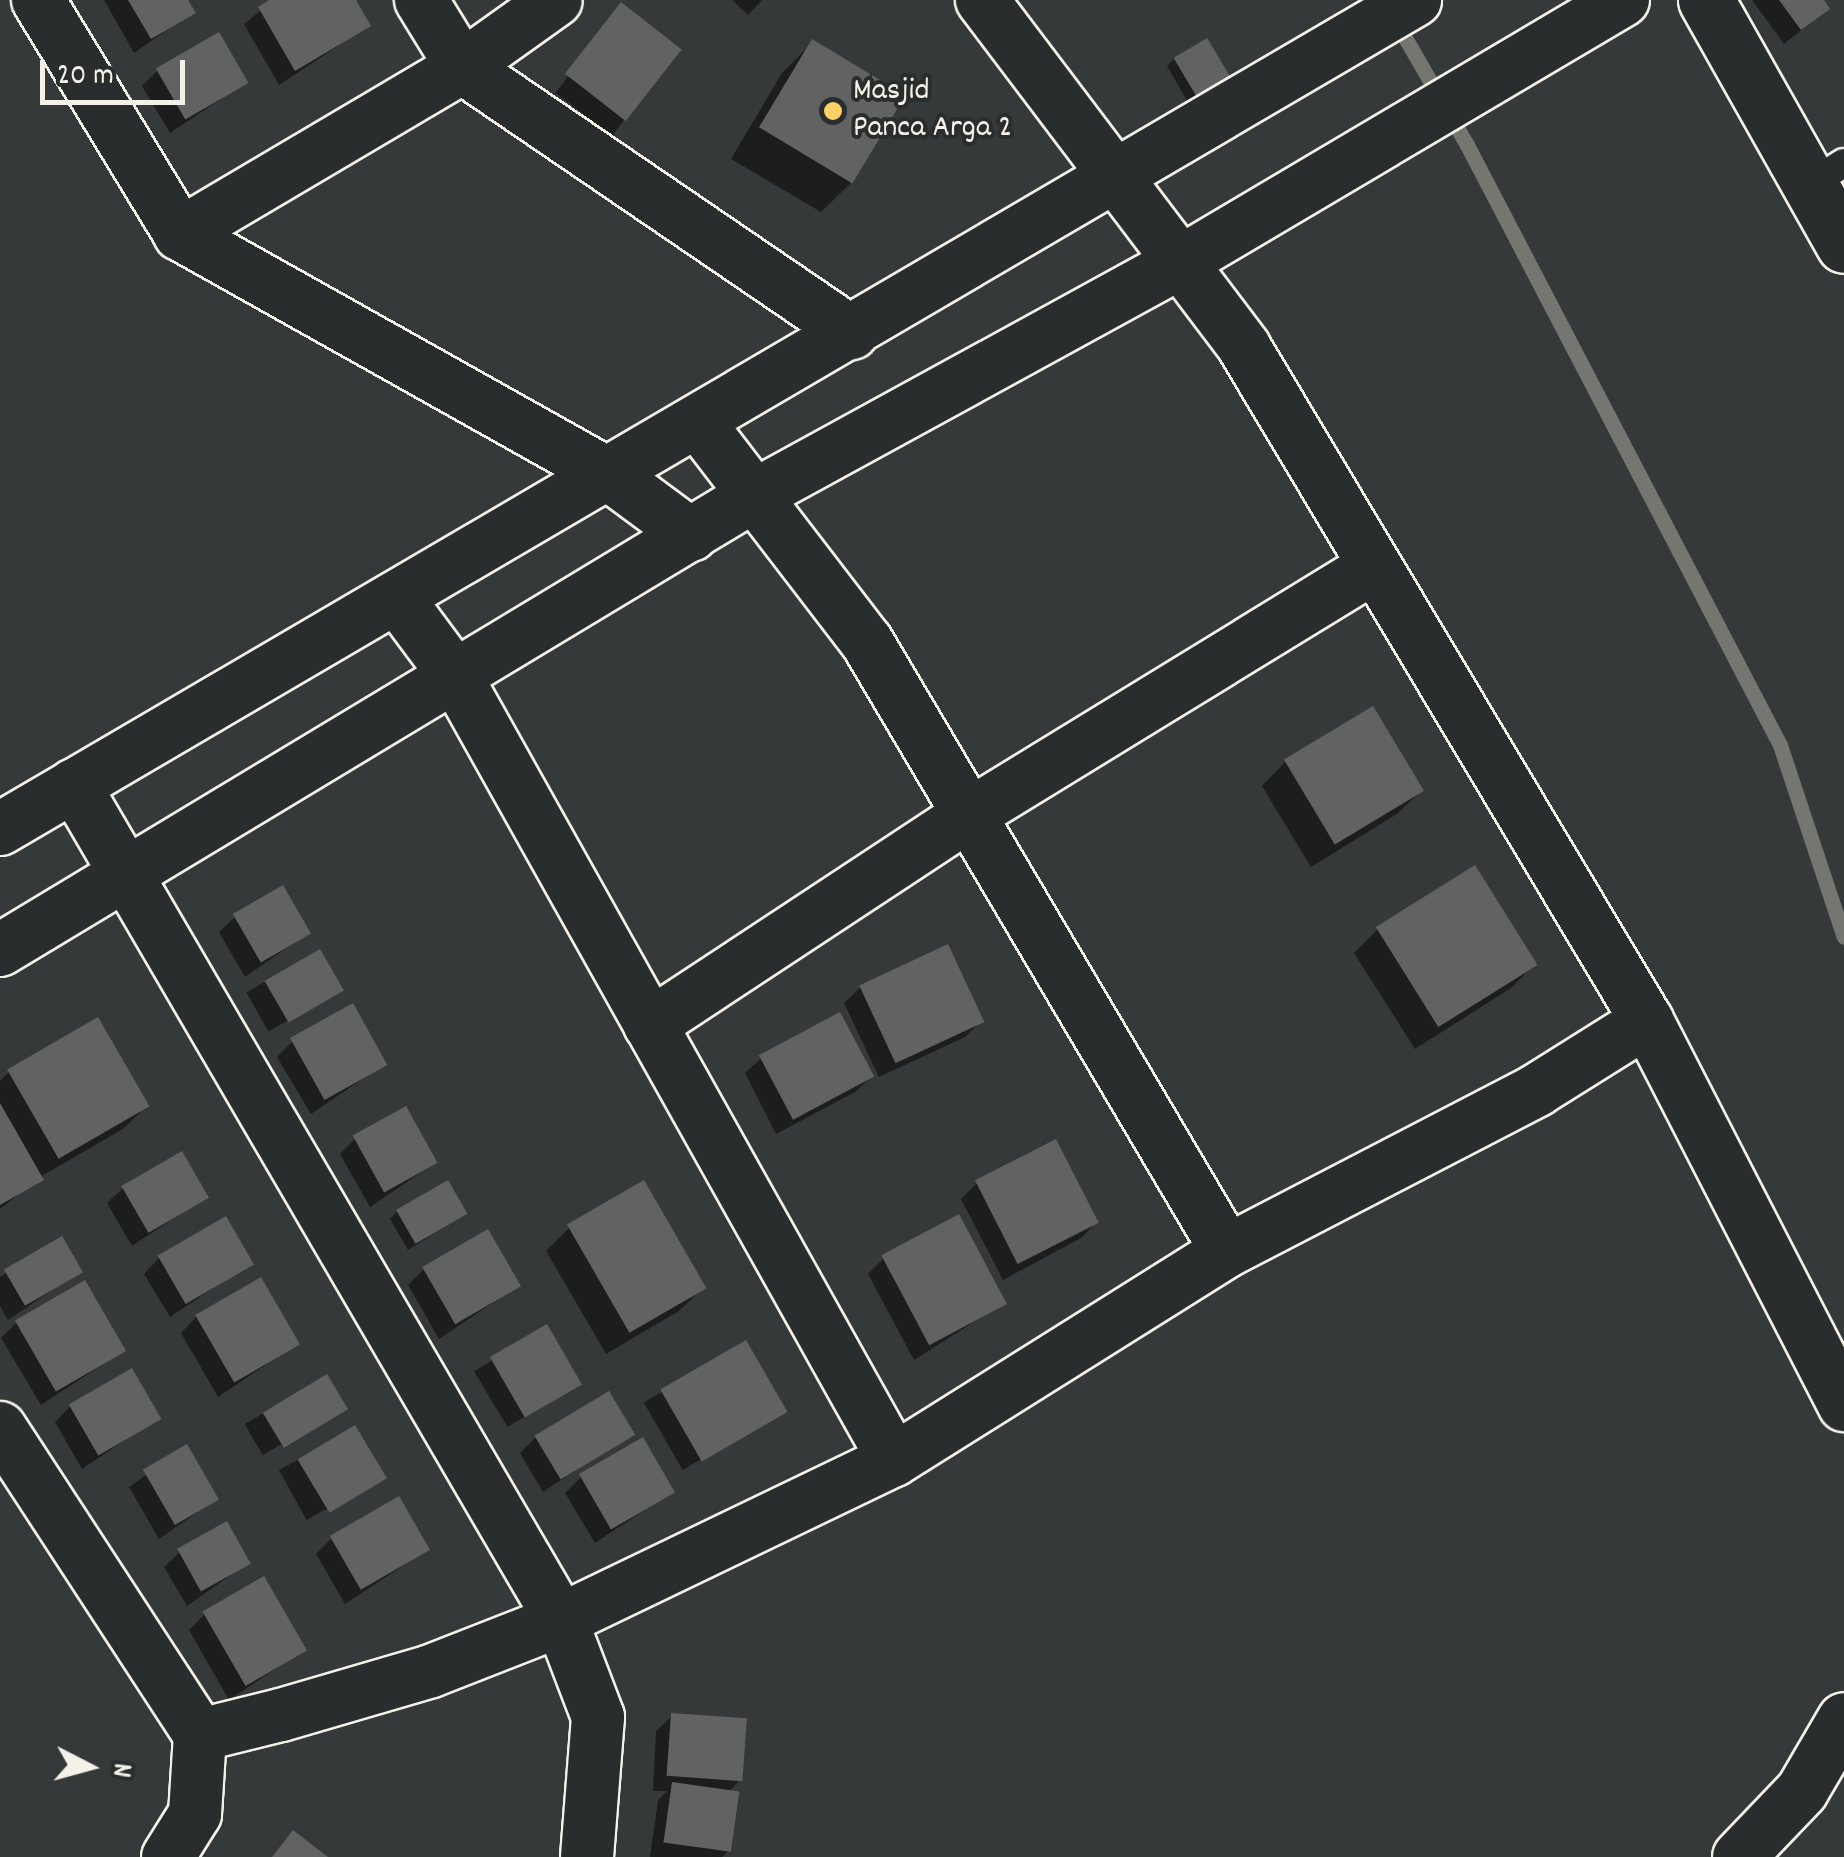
<!DOCTYPE html>
<html>
<head>
<meta charset="utf-8">
<style>
  body { margin:0 }
  #map { position:relative; width:1844px; height:1857px; overflow:hidden; background:#363939; font-family:Dekko,sans-serif }
  div>[style] { position:absolute }
  [style*='--x'] { left:calc(var(--x)*1px); top:calc(var(--y)*1px); width:calc(var(--w)*1px); rotate:calc(var(--a)*1deg) }
  .shadow>* { inset:0; background:#0007; transform-origin:0 0 }
  .stream>* { height:15px; margin:-7.5px; padding:0 7.5px; transform-origin:7.5px; border-radius:7.5px; background:#757572 }
  .building>* { inset:0; background:#616362; transform-origin:0 0 }
  .roads { filter:drop-shadow(2px 0 #f4f1e8) drop-shadow(-2px 0 #f4f1e8) drop-shadow(0 2px #f4f1e8) drop-shadow(0 -2px #f4f1e8) }
  .lane>* { height:28px; margin:-14px; padding:0 14px; transform-origin:14px; border-radius:14px; background:#2a2d2e }
  .street>* { height:52px; margin:-26px; padding:0 26px; transform-origin:26px; border-radius:26px; background:#2a2d2e }
  .primary>* { height:55px; margin:-27.5px; padding:0 27.5px; transform-origin:27.5px; border-radius:27.5px; background:#2a2d2e }
  .dots>* { width:28px; height:28px; translate:-50% -50%; box-sizing:border-box; border:5px solid #2a2d2e; border-radius:50% }
  span { translate:-50% -50%; white-space:nowrap; text-align:center; line-height:1.15; -webkit-text-stroke:8px #2a2d2e; paint-order:stroke }
  .poi-label { font-size:32px; color:#f4f1e8 }
  .left { translate:0 -50%; text-align:left }
  .north { position:absolute; left:40px; top:1717px; width:100px; height:100px; -webkit-text-stroke:8px #2a2d2e; paint-order:stroke; rotate:96deg; font-size:28px; font-weight:700; line-height:40px; text-align:center; color:#f4f1e8 }
  .north::after { content:''; display:block; margin:auto; width:35px; height:45px; background:#f4f1e8; clip-path:polygon(50% 0,100% 100%,50% 72%,0 100%) }
  .scale { position:absolute; left:40px; top:60px; width:145px; height:45px; box-sizing:border-box; border:5px solid #f4f1e8; border-top:0; padding-left:12px; font-size:30px; line-height:35px; white-space:nowrap; color:#f4f1e8; -webkit-text-stroke:8px #2a2d2e; paint-order:stroke }
</style>
</head>
<body>
<div id="map">
  <div class="shadow">
    <div style="clip-path:polygon(104px 0,186px 0,193px 12px,134px 53px)"></div>
    <div style="clip-path:polygon(274px 0,353px 0,368px 26px,279px 85px,244px 24px)"></div>
    <div style="clip-path:polygon(732px 0,762px 0,748px 15px)"></div>
    <div style="clip-path:polygon(1752px 0,1821px 0,1827px 9px,1784px 44px)"></div>
    <div style="left:621px;top:6px;width:71px;height:109px;rotate:37deg"></div>
    <div style="clip-path:polygon(813px 42px,852px 182px,821px 212px,731px 159px,782px 73px)"></div>
    <div style="clip-path:polygon(1174px 59px,1227px 76px,1188px 102px,1167px 66px)"></div>
    <div style="clip-path:polygon(158px 70px,245px 83px,170px 133px,142px 86px)"></div>
    <div style="clip-path:polygon(1285px 762px,1421px 791px,1397px 814px,1311px 867px,1262px 786px)"></div>
    <div style="clip-path:polygon(235px 917px,308px 933px,245px 977px,219px 932px)"></div>
    <div style="clip-path:polygon(1378px 929px,1534px 965px,1511px 988px,1415px 1049px,1354px 953px)"></div>
    <div style="left:319px;top:952px;width:45px;height:83px;rotate:61deg"></div>
    <div style="clip-path:polygon(860px 988px,981px 1021px,965px 1037px,879px 1077px,844px 1003px)"></div>
    <div style="clip-path:polygon(293px 1041px,385px 1064px,311px 1114px,277px 1057px)"></div>
    <div style="clip-path:polygon(761px 1058px,871px 1077px,855px 1092px,776px 1134px,745px 1073px)"></div>
    <div style="clip-path:polygon(9px 1072px,147px 1106px,123px 1129px,40px 1177px,0 1209px,0 1081px)"></div>
    <div style="clip-path:polygon(355px 1139px,435px 1163px,370px 1207px,340px 1154px)"></div>
    <div style="clip-path:polygon(1055px 1142px,1096px 1223px,1081px 1238px,1003px 1280px,961px 1199px,976px 1184px)"></div>
    <div style="clip-path:polygon(123px 1188px,206px 1197px,132px 1246px,107px 1203px)"></div>
    <div style="clip-path:polygon(397px 1212px,465px 1214px,408px 1250px,390px 1219px)"></div>
    <div style="clip-path:polygon(569px 1228px,703px 1288px,679px 1311px,606px 1354px,546px 1251px)"></div>
    <div style="clip-path:polygon(61px 1239px,79px 1272px,8px 1320px,0 1306px,0 1277px)"></div>
    <div style="clip-path:polygon(159px 1258px,251px 1263px,170px 1317px,144px 1274px)"></div>
    <div style="clip-path:polygon(884px 1258px,1004px 1303px,914px 1360px,868px 1274px)"></div>
    <div style="clip-path:polygon(424px 1269px,518px 1286px,439px 1339px,408px 1285px)"></div>
    <div style="clip-path:polygon(196px 1317px,297px 1344px,218px 1397px,181px 1333px)"></div>
    <div style="clip-path:polygon(17px 1322px,123px 1351px,41px 1405px,1px 1338px)"></div>
    <div style="left:546px;top:1328px;width:65px;height:84px;rotate:59deg"></div>
    <div style="left:745px;top:1344px;width:78px;height:117px;rotate:60deg"></div>
    <div style="left:326px;top:1377px;width:36px;height:94px;rotate:60deg"></div>
    <div style="clip-path:polygon(70px 1407px,158px 1418px,82px 1469px,55px 1422px)"></div>
    <div style="left:355px;top:1428px;width:57px;height:87px;rotate:61deg"></div>
    <div style="clip-path:polygon(632px 1434px,543px 1492px,520px 1453px,536px 1437px)"></div>
    <div style="clip-path:polygon(186px 1447px,216px 1499px,159px 1539px,129px 1487px)"></div>
    <div style="clip-path:polygon(581px 1477px,672px 1492px,595px 1543px,565px 1493px)"></div>
    <div style="clip-path:polygon(332px 1538px,427px 1550px,345px 1604px,316px 1554px)"></div>
    <div style="clip-path:polygon(180px 1552px,248px 1563px,187px 1606px,164px 1567px)"></div>
    <div style="clip-path:polygon(204px 1615px,304px 1650px,229px 1700px,189px 1630px)"></div>
    <div style="clip-path:polygon(672px 1716px,741px 1779px,728px 1792px,729px 1850px,722px 1857px,650px 1857px,658px 1800px,667px 1791px,653px 1791px,656px 1731px)"></div>
  </div>
  <div class="stream">
    <div style="--x:1396;--y:22;--w:140;--a:60"></div>
    <div style="--x:1466;--y:143;--w:679;--a:62.45"></div>
    <div style="--x:1780;--y:745;--w:202;--a:71.6"></div>
  </div>
  <div class="building">
    <div style="clip-path:polygon(128px 0,188px 0,196px 13px,151px 39px)"></div>
    <div style="clip-path:polygon(269px 0,356px 0,371px 26px,295px 71px,258px 7px)"></div>
    <div style="clip-path:polygon(1779px 0,1824px 0,1830px 9px,1801px 30px)"></div>
    <div style="left:621px;top:2px;width:77px;height:91px;rotate:38deg"></div>
    <div style="left:219px;top:32px;width:59px;height:73px;rotate:60deg"></div>
    <div style="left:1207px;top:38px;width:45px;height:39px;rotate:59deg"></div>
    <div style="left:812px;top:39px;width:109px;height:103px;rotate:31deg"></div>
    <div style="left:1373px;top:706px;width:99px;height:104px;rotate:59deg"></div>
    <div style="left:1475px;top:865px;width:118px;height:117px;rotate:58deg"></div>
    <div style="left:283px;top:885px;width:56px;height:58px;rotate:60deg"></div>
    <div style="left:948px;top:944px;width:86px;height:98px;rotate:65deg"></div>
    <div style="left:320px;top:949px;width:48px;height:64px;rotate:60deg"></div>
    <div style="left:353px;top:1003px;width:71px;height:72px;rotate:61deg"></div>
    <div style="left:840px;top:1012px;width:73px;height:92px;rotate:62deg"></div>
    <div style="left:98px;top:1017px;width:103px;height:105px;rotate:60deg"></div>
    <div style="clip-path:polygon(0 1103px,44px 1180px,0 1205px)"></div>
    <div style="left:406px;top:1106px;width:65px;height:61px;rotate:61deg"></div>
    <div style="left:1056px;top:1139px;width:94px;height:91px;rotate:63deg"></div>
    <div style="left:182px;top:1151px;width:54px;height:70px;rotate:60deg"></div>
    <div style="left:448px;top:1180px;width:39px;height:60px;rotate:60deg"></div>
    <div style="left:644px;top:1180px;width:125px;height:89px;rotate:60deg"></div>
    <div style="left:959px;top:1214px;width:102px;height:88px;rotate:62deg"></div>
    <div style="left:226px;top:1216px;width:56px;height:79px;rotate:60deg"></div>
    <div style="left:488px;top:1229px;width:66px;height:76px;rotate:60deg"></div>
    <div style="left:62px;top:1236px;width:42px;height:67px;rotate:60deg"></div>
    <div style="left:261px;top:1277px;width:78px;height:76px;rotate:60deg"></div>
    <div style="left:85px;top:1280px;width:82px;height:81px;rotate:60deg"></div>
    <div style="left:547px;top:1324px;width:70px;height:66px;rotate:60deg"></div>
    <div style="left:746px;top:1340px;width:83px;height:99px;rotate:60deg"></div>
    <div style="left:132px;top:1368px;width:59px;height:73px;rotate:60deg"></div>
    <div style="left:327px;top:1374px;width:41px;height:75px;rotate:59deg"></div>
    <div style="left:609px;top:1391px;width:51px;height:87px;rotate:59deg"></div>
    <div style="left:355px;top:1425px;width:62px;height:67px;rotate:59deg"></div>
    <div style="left:643px;top:1437px;width:64px;height:74px;rotate:60deg"></div>
    <div style="left:187px;top:1444px;width:64px;height:51px;rotate:60deg"></div>
    <div style="left:399px;top:1496px;width:62px;height:80px;rotate:60deg"></div>
    <div style="left:227px;top:1521px;width:49px;height:57px;rotate:61deg"></div>
    <div style="left:264px;top:1576px;width:86px;height:71px;rotate:60deg"></div>
    <div style="left:671px;top:1713px;width:76px;height:63px;rotate:4deg"></div>
    <div style="left:672px;top:1782px;width:68px;height:61px;rotate:8deg"></div>
    <div style="clip-path:polygon(293px 1830px,328px 1857px,272px 1857px)"></div>
  </div>
  <div class="roads">
    <div class="lane">
      <div style="--x:1809;--y:185;--w:41;--a:-32.2"></div>
    </div>
    <div class="street">
      <div style="--x:38;--y:0;--w:274;--a:58.7"></div>
      <div style="--x:180;--y:234;--w:493;--a:29.3"></div>
      <div style="--x:610;--y:475;--w:101;--a:36.5"></div>
      <div style="--x:421;--y:0;--w:79;--a:58.5"></div>
      <div style="--x:462;--y:67;--w:472;--a:34.3"></div>
      <div style="--x:982;--y:0;--w:435;--a:52.9"></div>
      <div style="--x:1244;--y:347;--w:785;--a:59.12"></div>
      <div style="--x:1647;--y:1021;--w:432;--a:62.8"></div>
      <div style="--x:180;--y:234;--w:328;--a:-30.6"></div>
      <div style="--x:462;--y:67;--w:115;--a:-35.5"></div>
      <div style="--x:698;--y:422;--w:277;--a:52.5"></div>
      <div style="--x:867;--y:642;--w:707;--a:59.41"></div>
      <div style="--x:398;--y:599;--w:97;--a:53.4"></div>
      <div style="--x:456;--y:677;--w:897;--a:60.78"></div>
      <div style="--x:74;--y:785;--w:967;--a:59.75"></div>
      <div style="--x:561;--y:1620;--w:104;--a:69.1"></div>
      <div style="--x:598;--y:1717;--w:140;--a:94.5"></div>
      <div style="--x:0;--y:829;--w:1640;--a:-30.36"></div>
      <div style="--x:0;--y:950;--w:876;--a:-31.08"></div>
      <div style="--x:750;--y:498;--w:489;--a:-28.7"></div>
      <div style="--x:1179;--y:263;--w:516;--a:-30.64"></div>
      <div style="--x:650;--y:1025;--w:382;--a:-33.4"></div>
      <div style="--x:969;--y:815;--w:476;--a:-31.5"></div>
      <div style="--x:0;--y:1428;--w:366;--a:56.9"></div>
      <div style="--x:200;--y:1735;--w:83;--a:-13.9"></div>
      <div style="--x:281;--y:1715;--w:156;--a:-16.3"></div>
      <div style="--x:431;--y:1671;--w:140;--a:-21.4"></div>
      <div style="--x:561;--y:1620;--w:369;--a:-25.7"></div>
      <div style="--x:894;--y:1460;--w:393;--a:-32.1"></div>
      <div style="--x:1227;--y:1251;--w:349;--a:-27.4"></div>
      <div style="--x:1537;--y:1090;--w:130;--a:-32.1"></div>
      <div style="--x:168;--y:1857;--w:51;--a:-57.9"></div>
      <div style="--x:195;--y:1814;--w:79;--a:-86.4"></div>
      <div style="--x:1739;--y:1857;--w:91;--a:-46.3"></div>
      <div style="--x:1802;--y:1791;--w:83;--a:-59.7"></div>
    </div>
    <div class="primary">
      <div style="--x:1706;--y:0;--w:281;--a:60.6"></div>
    </div>
  </div>
  <div class="dots">
    <div style="left:833px;top:111px;background:#ffd166"></div>
  </div>
  <div class="poi-label">
    <span class="left" style="left:853px;top:111px">Masjid<br>Panca Arga 2</span>
  </div>
  <div class="north">N</div>
  <div class="scale">20 m</div>
</div>
</body>
</html>
